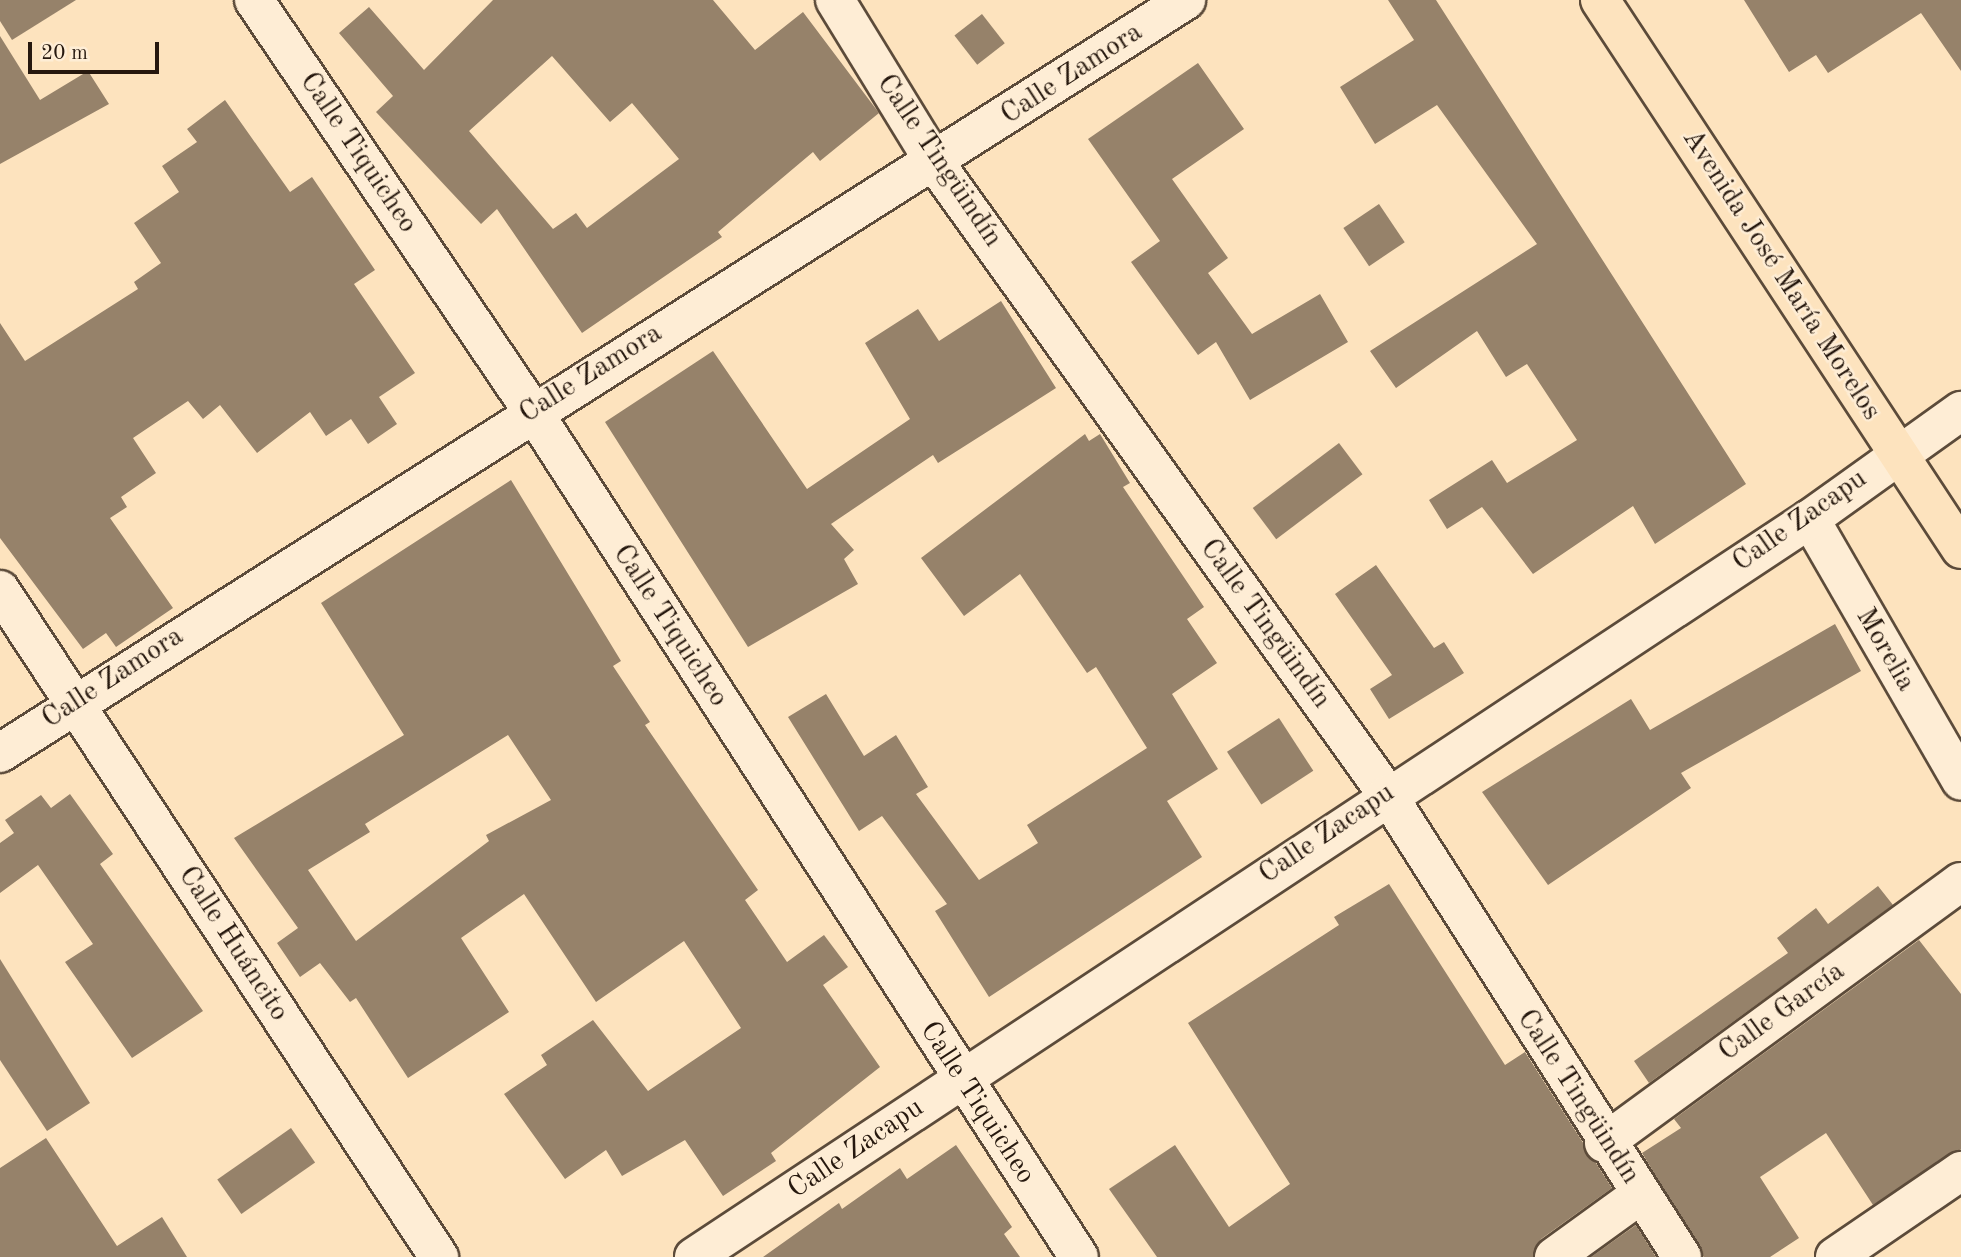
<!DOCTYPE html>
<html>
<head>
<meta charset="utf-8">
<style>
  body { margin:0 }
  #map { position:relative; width:1961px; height:1257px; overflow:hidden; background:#fde3be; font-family:"Old Standard TT",serif }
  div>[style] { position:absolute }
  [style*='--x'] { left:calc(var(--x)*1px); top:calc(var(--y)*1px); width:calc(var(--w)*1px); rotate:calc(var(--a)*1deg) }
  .building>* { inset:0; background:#96826a; transform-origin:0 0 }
  .roads { filter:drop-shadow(2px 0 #5c4b3a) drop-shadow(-2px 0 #5c4b3a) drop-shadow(0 2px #5c4b3a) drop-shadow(0 -2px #5c4b3a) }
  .minor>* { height:38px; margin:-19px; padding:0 19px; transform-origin:19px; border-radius:19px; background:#feedd5 }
  .primary>* { height:38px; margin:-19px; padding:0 19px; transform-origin:19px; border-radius:19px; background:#fde3be }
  span { translate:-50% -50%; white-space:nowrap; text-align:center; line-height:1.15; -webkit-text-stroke:5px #feedd5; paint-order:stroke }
  .street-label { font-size:28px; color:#26180e }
  .scale { position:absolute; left:28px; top:42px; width:131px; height:32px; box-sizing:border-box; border:4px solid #26180e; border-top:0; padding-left:9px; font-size:21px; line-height:24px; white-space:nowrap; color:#26180e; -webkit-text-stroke:5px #feedd5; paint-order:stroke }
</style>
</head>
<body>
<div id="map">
  <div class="building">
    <div style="clip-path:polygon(0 0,76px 0,12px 40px,0 21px)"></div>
    <div style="clip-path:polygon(evenodd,493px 0,713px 0,755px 50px,803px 12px,879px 113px,820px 161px,813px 152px,718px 232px,722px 237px,582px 333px,497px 209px,481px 224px,376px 112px,393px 96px,339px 33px,369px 7px,424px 70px,493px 0,552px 56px,610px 122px,632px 103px,679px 159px,587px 228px,576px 213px,553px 229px,469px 131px,552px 56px)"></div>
    <div style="clip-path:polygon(1388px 0,1436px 0,1746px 484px,1655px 544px,1633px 506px,1533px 574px,1482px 507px,1447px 529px,1429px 500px,1492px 460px,1507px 483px,1577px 440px,1527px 364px,1506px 377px,1477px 331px,1396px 388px,1370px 351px,1537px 244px,1437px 105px,1375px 144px,1340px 87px,1414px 40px)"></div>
    <div style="clip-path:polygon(1744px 0,1961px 0,1961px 71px,1921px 13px,1828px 73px,1816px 55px,1789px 72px)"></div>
    <div style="left:982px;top:14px;width:37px;height:35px;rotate:52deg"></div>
    <div style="clip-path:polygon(0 36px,40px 100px,88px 71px,109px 104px,0 164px)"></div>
    <div style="clip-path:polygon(1198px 63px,1244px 129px,1172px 179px,1228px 258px,1208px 273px,1252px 334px,1320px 294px,1348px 342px,1250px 400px,1216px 342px,1198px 355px,1131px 262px,1160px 241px,1088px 139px)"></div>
    <div style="clip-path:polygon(225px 100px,290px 192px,312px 177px,375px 270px,354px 284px,415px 373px,379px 397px,397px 424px,368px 444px,351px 419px,326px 436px,310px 412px,257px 453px,220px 405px,203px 419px,188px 401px,133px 438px,156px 473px,121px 497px,127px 507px,110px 518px,173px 608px,116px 647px,106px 633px,83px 649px,0 538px,0 323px,25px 361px,138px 289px,134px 282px,161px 263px,134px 223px,179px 192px,162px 166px,197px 142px,187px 129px)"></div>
    <div style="left:1379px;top:204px;width:46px;height:43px;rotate:56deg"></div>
    <div style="clip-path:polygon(1001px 301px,1056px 388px,938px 463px,933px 455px,831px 524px,854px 550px,844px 559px,858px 584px,748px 647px,605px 422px,713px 351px,807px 489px,910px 419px,865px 343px,918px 309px,939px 341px)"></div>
    <div style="clip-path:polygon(1085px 434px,1089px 441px,1100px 434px,1130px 483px,1123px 487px,1204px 607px,1187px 619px,1217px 663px,1172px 694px,1218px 769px,1167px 801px,1202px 857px,989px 997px,935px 911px,947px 904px,882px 816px,859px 831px,788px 717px,826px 694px,864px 756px,896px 735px,928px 787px,916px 794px,979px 880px,1038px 843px,1027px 825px,1147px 748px,1096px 667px,1087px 673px,1020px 574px,964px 616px,921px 558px)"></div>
    <div style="left:1339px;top:443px;width:39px;height:108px;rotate:53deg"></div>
    <div style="clip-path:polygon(evenodd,511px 480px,621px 661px,613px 666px,650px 722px,645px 725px,758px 890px,745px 900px,787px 962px,824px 935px,848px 967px,823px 985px,880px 1067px,771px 1153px,776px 1161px,723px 1196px,685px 1140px,622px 1176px,606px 1150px,565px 1179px,504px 1094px,547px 1065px,541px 1055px,593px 1020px,648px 1091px,741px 1028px,684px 941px,596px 1002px,524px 894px,461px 938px,509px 1012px,408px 1078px,356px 998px,350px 1002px,320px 963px,300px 977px,277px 943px,298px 928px,234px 838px,404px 735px,321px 603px,511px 480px,508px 735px,551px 800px,486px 835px,489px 841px,356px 941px,308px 870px,370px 832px,365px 824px,508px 735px)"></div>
    <div style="clip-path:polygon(1376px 565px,1434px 648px,1444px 642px,1464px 673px,1389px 719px,1370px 689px,1392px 675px,1335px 594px)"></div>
    <div style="clip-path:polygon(1835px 624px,1861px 671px,1681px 773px,1691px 788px,1548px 885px,1482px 792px,1631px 699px,1650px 730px)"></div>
    <div style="left:1279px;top:718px;width:63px;height:62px;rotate:57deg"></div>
    <div style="clip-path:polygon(70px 794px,113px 854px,100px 864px,203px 1011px,132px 1058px,65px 962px,93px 944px,38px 865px,0 893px,0 843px,14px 833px,5px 820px,41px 795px,51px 808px)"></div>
    <div style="clip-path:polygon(1389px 884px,1505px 1065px,1525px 1052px,1612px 1188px,1541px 1239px,1533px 1257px,1157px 1257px,1109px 1189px,1175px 1145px,1229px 1227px,1290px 1184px,1188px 1023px,1339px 925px,1334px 917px)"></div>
    <div style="clip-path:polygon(1878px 886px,1893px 905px,1649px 1083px,1634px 1061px,1788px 953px,1777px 938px,1816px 908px,1828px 924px)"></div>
    <div style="clip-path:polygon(1919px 940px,1961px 994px,1961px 1149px,1873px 1205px,1826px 1133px,1760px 1177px,1799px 1238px,1770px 1257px,1704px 1257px,1642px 1153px,1681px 1128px,1674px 1119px)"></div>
    <div style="clip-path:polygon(0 959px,90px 1103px,47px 1131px,0 1060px)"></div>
    <div style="left:291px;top:1128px;width:42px;height:90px;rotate:55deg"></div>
    <div style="clip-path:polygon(46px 1138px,117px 1246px,162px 1217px,187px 1257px,0 1257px,0 1168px)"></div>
    <div style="clip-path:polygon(956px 1145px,1012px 1227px,1004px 1234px,1020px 1257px,763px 1257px,839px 1203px,842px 1209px,900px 1168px,907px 1179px)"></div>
    <div style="clip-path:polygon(1636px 1225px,1656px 1257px,1591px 1257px)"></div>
  </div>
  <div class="roads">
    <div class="minor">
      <div style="--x:254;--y:0;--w:495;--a:55.9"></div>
      <div style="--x:532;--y:410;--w:1008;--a:57.15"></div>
      <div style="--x:835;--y:0;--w:191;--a:58.5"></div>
      <div style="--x:935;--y:163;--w:776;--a:54.39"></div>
      <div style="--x:1387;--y:794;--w:549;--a:57.5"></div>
      <div style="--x:1810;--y:519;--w:302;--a:60"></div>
      <div style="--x:0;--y:590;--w:799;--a:56.65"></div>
      <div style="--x:0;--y:753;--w:1405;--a:-32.41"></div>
      <div style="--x:1604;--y:1143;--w:442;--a:-36.2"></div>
      <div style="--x:694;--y:1257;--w:1338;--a:-33.48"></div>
      <div style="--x:1810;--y:519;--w:186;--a:-35.6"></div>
      <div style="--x:1554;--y:1257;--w:107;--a:-35.9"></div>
      <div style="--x:1835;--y:1257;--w:153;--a:-34.3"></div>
    </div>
    <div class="primary">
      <div style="--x:1600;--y:0;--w:657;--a:56.67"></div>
    </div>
  </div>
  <div class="street-label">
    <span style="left:1072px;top:74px;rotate:-33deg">Calle Zamora</span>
    <span style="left:358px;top:153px;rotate:56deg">Calle Tiquicheo</span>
    <span style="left:939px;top:161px;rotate:56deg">Calle Tingüindín</span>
    <span style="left:1781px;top:275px;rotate:57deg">Avenida José María Morelos</span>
    <span style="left:591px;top:374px;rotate:-32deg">Calle Zamora</span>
    <span style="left:1800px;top:521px;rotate:-35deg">Calle Zacapu</span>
    <span style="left:1265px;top:624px;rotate:54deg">Calle Tingüindín</span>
    <span style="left:670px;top:626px;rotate:57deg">Calle Tiquicheo</span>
    <span style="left:1885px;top:650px;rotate:60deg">Morelia</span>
    <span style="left:113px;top:678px;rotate:-33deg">Calle Zamora</span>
    <span style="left:1327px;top:834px;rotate:-34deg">Calle Zacapu</span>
    <span style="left:233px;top:944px;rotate:57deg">Calle Huáncito</span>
    <span style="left:1782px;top:1012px;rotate:-36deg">Calle García</span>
    <span style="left:1578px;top:1097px;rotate:57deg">Calle Tingüindín</span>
    <span style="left:977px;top:1103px;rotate:57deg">Calle Tiquicheo</span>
    <span style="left:856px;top:1149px;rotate:-34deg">Calle Zacapu</span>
  </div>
  <div class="scale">20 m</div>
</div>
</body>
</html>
